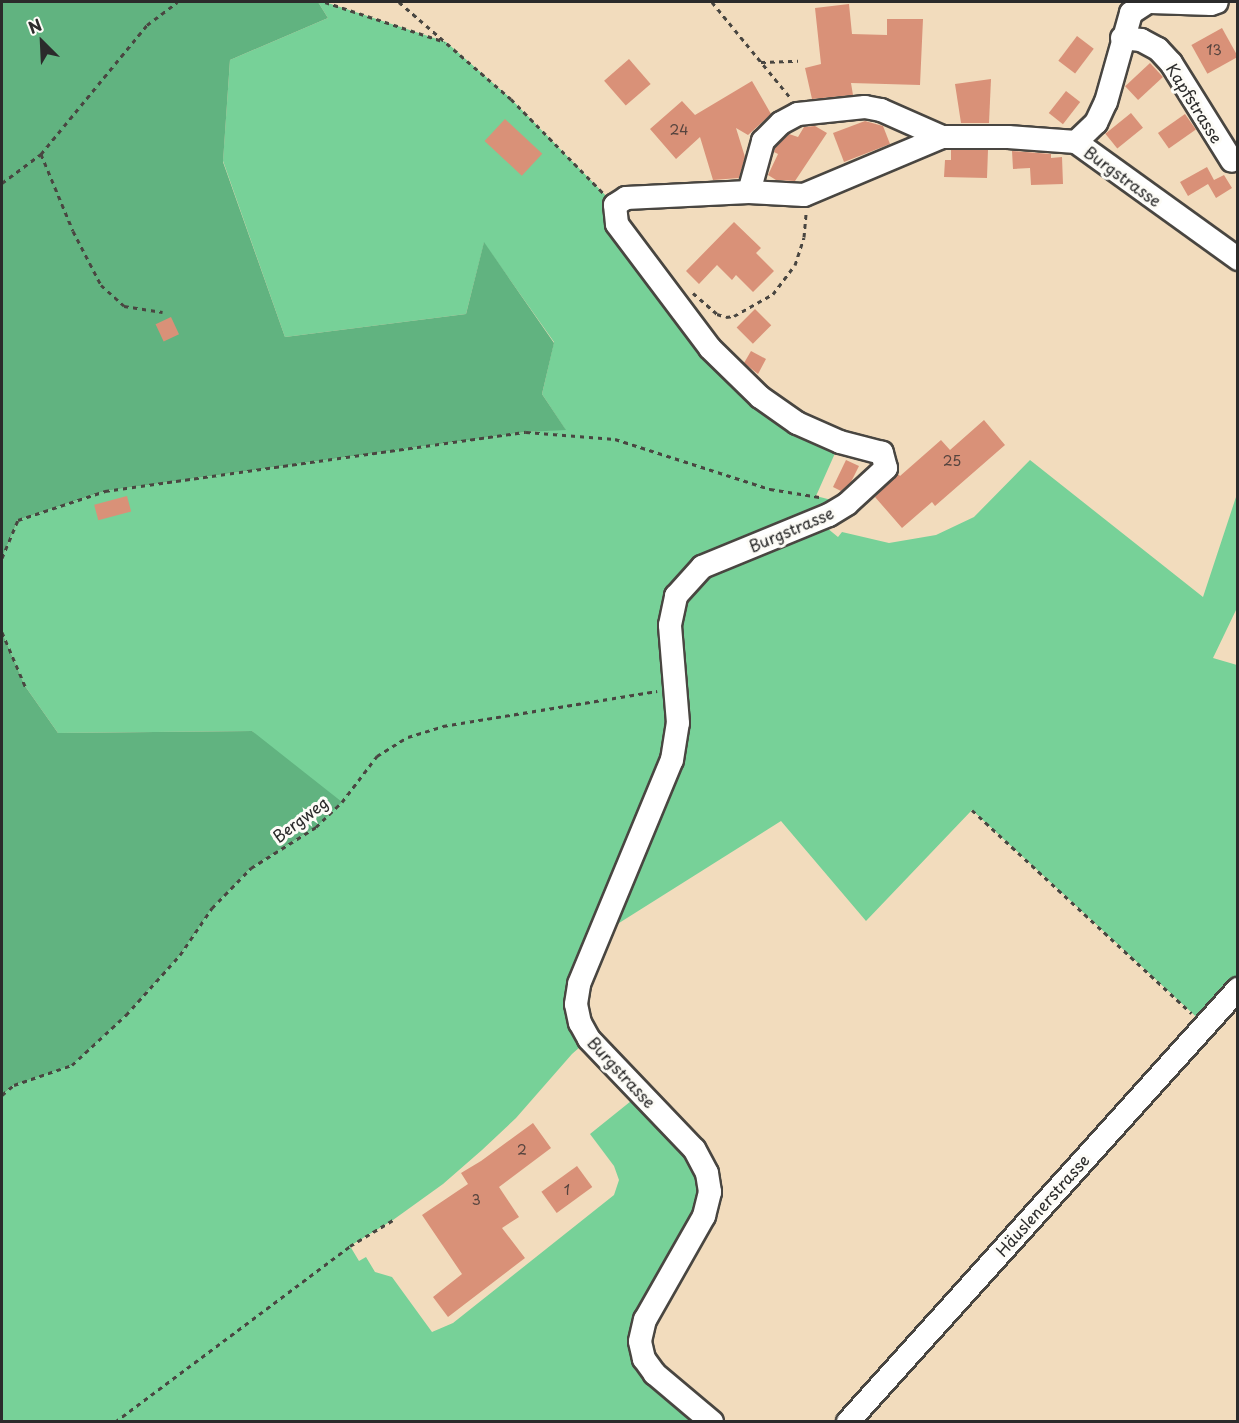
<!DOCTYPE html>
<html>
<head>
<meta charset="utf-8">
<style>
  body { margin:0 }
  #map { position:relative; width:1239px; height:1423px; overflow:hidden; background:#f2dcbd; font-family:"Playpen Sans",sans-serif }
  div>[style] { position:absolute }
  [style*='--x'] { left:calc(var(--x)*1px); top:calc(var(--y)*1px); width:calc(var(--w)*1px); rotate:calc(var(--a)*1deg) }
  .green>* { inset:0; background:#77d198 }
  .forest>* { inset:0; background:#61b380 }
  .building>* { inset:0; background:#d99178; transform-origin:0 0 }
  .path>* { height:3px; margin-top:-1.5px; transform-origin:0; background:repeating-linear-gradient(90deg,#494641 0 4.5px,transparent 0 9px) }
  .roads { filter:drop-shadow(2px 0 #494641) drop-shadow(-2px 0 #494641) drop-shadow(0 2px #494641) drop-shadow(0 -2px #494641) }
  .minor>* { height:22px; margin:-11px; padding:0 11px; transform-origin:11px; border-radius:11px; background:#fff }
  span { translate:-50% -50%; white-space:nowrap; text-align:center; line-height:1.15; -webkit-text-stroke:6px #fdfcf7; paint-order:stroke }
  .number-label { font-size:14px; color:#56443e }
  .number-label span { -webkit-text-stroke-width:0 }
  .street-label { font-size:16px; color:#2b2b2b }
  .frame { position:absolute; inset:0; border:3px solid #2b2b2b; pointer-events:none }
  .north { position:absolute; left:12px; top:12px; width:60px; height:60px; -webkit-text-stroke:4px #fdfcf7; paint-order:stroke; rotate:336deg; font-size:16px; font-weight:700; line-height:24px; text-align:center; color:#2b2b2b }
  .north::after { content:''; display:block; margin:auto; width:21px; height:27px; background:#2b2b2b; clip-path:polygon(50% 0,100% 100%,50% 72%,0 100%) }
</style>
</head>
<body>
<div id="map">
  <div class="green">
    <div style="clip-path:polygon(318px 2px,325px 2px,446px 42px,511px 99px,615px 205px,710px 348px,840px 442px,816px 496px,847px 504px,827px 528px,838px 537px,842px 532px,889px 543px,936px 535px,974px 517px,1030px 460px,1203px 597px,1237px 494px,1237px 608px,1213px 658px,1237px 665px,1237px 989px,1204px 1024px,972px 810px,866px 921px,781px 821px,600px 935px,579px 984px,589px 1039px,572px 1054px,516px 1118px,482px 1150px,443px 1184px,393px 1220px,350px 1246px,359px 1261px,366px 1257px,375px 1272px,392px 1277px,432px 1332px,453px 1323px,614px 1195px,619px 1180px,614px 1166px,590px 1134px,641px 1093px,694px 1149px,710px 1192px,640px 1341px,712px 1421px,2px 1422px,2px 1095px,14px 1085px,72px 1064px,126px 1015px,180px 955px,212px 908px,251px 868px,316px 827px,252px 731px,58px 733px,25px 686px,2px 632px,2px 558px,18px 520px,105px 491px,526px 432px,565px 429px,542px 394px,554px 342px,484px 243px,466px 314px,285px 337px,223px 161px,230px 60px,328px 18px)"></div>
  </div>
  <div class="forest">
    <div style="clip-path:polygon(2px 2px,318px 2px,328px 18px,230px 60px,223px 162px,285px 337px,466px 314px,484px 242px,554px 343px,542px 394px,566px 430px,526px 432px,105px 491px,18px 520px,2px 558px)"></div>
    <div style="clip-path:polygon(2px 632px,25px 686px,58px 733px,252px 731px,342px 802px,316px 827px,251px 868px,212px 908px,180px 955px,126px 1015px,72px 1065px,14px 1085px,2px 1095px)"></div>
  </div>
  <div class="building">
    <div style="clip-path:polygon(849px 4px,852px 34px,887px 35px,887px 19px,923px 19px,920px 85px,851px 83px,853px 95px,812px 99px,805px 68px,821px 64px,815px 8px)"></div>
    <div style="left:1222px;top:28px;width:33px;height:35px;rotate:61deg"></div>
    <div style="left:1077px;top:36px;width:21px;height:31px;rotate:37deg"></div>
    <div style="left:629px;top:59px;width:33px;height:33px;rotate:49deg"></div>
    <div style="left:1150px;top:63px;width:19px;height:34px;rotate:47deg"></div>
    <div style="clip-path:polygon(991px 79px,989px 123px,961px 123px,955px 84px)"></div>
    <div style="clip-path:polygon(752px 81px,771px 114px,748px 135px,736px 128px,745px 157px,739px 178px,713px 180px,700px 137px,676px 159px,650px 129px,682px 101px,695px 115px)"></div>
    <div style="left:1066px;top:91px;width:18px;height:28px;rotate:38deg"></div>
    <div style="left:1131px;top:113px;width:19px;height:33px;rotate:51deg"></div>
    <div style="left:1185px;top:114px;width:19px;height:33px;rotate:55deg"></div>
    <div style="left:505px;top:119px;width:51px;height:30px;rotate:43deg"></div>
    <div style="clip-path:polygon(865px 121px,883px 126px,890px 144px,844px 162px,833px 133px)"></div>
    <div style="clip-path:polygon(815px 126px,827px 133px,795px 181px,776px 180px,768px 175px,778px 154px,774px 152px,775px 148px,789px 134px,798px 137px,804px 127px)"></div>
    <div style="clip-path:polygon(951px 150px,988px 150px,987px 178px,944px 177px,945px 160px,951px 160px)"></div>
    <div style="clip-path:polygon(1012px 151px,1051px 154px,1051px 158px,1062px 157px,1063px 184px,1031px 185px,1030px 168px,1013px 169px)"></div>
    <div style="clip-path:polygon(1207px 167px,1214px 180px,1224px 175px,1232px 188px,1216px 198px,1208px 184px,1188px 196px,1180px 182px)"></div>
    <div style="clip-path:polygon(734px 222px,761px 248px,756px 253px,774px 271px,753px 292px,736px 275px,732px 280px,717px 265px,699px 284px,686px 271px)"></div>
    <div style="left:755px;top:309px;width:23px;height:26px;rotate:45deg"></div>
    <div style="left:171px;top:317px;width:19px;height:17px;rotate:65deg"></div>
    <div style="clip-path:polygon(751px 351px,766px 359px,758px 374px,744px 363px)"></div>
    <div style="clip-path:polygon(984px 420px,1005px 445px,935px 506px,932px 502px,902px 528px,875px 497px,898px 474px,900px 476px,941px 440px,950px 450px)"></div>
    <div style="clip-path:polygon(846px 460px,859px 466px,851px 482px,841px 491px,833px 487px)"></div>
    <div style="left:127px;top:496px;width:16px;height:34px;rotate:75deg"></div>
    <div style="clip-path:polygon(533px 1123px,551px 1148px,499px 1187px,519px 1217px,502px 1228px,525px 1258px,448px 1317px,433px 1297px,462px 1274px,422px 1215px,468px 1184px,461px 1173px,481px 1161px)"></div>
    <div style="left:577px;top:1166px;width:26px;height:44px;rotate:54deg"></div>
  </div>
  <div class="path">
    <div style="--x:325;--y:2;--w:126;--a:18.4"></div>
    <div style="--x:399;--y:2;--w:148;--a:40.9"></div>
    <div style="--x:511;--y:99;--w:132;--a:45.6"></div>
    <div style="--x:712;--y:2;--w:122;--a:50.7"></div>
    <div style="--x:761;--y:62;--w:37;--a:-2"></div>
    <div style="--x:41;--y:154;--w:83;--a:67.4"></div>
    <div style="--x:73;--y:231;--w:61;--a:62.6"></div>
    <div style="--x:101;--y:285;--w:31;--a:42"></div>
    <div style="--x:124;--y:306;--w:39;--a:9"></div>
    <div style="--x:2;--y:183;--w:49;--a:-36.6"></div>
    <div style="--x:41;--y:154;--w:167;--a:-50.6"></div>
    <div style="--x:147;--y:25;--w:38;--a:-37"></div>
    <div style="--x:693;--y:293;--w:32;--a:41"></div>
    <div style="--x:717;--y:314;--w:9;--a:18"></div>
    <div style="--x:726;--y:317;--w:8;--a:-7"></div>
    <div style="--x:734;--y:316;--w:45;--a:-29.4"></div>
    <div style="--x:773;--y:294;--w:36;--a:-53"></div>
    <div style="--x:795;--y:265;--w:29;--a:-72"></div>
    <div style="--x:804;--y:237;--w:25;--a:-85"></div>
    <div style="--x:2;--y:558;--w:41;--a:-67.2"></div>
    <div style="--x:18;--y:520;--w:92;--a:-18.4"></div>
    <div style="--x:105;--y:491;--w:425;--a:-8"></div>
    <div style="--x:526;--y:432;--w:89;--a:4.5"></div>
    <div style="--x:615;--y:439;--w:163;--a:17.9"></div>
    <div style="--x:770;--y:489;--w:50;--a:9.3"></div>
    <div style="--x:2;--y:632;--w:59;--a:66.9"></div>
    <div style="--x:972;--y:810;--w:299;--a:42.8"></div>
    <div style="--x:2;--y:1095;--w:16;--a:-40"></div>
    <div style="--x:14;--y:1085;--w:61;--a:-19"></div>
    <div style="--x:72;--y:1065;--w:74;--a:-42.8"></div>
    <div style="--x:126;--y:1015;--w:81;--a:-48"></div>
    <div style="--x:180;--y:955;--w:57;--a:-55.8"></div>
    <div style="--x:212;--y:908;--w:56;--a:-45.7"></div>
    <div style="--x:251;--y:868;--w:77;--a:-32.2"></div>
    <div style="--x:316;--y:827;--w:36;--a:-44"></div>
    <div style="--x:342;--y:802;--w:58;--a:-52.7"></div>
    <div style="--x:377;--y:756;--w:36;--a:-32"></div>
    <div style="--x:408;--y:737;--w:37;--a:-17"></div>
    <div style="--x:443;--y:726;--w:217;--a:-9.3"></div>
    <div style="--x:115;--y:1422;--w:294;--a:-36.8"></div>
    <div style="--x:350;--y:1246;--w:50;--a:-31.2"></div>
  </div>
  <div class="roads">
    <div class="minor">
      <div style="--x:1151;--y:2;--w:60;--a:1.9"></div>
      <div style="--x:1211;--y:4;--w:6;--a:-18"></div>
      <div style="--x:1122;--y:38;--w:19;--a:6"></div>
      <div style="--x:1141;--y:40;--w:19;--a:28"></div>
      <div style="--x:1158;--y:49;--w:19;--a:47"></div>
      <div style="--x:1171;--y:63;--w:115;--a:58.1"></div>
      <div style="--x:1076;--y:142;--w:28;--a:-44"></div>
      <div style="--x:1096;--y:123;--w:23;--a:-65"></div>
      <div style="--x:1106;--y:102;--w:92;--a:-74.3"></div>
      <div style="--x:1131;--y:13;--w:20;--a:-33"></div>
      <div style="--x:749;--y:192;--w:53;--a:-74.6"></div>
      <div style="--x:763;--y:141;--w:25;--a:-45"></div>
      <div style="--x:781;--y:123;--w:19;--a:-28"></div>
      <div style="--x:798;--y:114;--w:67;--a:-6"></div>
      <div style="--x:865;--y:107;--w:16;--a:11"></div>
      <div style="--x:881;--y:110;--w:67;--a:23.9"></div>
      <div style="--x:712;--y:1422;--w:75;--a:-139.9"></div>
      <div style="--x:655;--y:1374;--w:19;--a:-126"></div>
      <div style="--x:644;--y:1359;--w:18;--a:-103"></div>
      <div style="--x:640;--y:1341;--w:22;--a:-77"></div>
      <div style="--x:645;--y:1320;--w:120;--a:-60.4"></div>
      <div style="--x:704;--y:1216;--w:25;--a:-76"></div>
      <div style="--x:710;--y:1192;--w:19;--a:-99"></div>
      <div style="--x:707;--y:1173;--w:27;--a:-118"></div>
      <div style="--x:694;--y:1149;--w:152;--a:-133.7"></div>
      <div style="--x:589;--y:1039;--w:18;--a:-119"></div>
      <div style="--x:580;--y:1023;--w:19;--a:-102"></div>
      <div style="--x:576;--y:1004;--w:20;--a:-81"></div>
      <div style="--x:579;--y:984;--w:243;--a:-67.5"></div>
      <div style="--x:672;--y:760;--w:37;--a:-81"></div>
      <div style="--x:678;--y:723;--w:98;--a:-94.7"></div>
      <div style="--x:670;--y:625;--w:30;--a:-78"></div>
      <div style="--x:676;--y:596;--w:39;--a:-48"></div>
      <div style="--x:702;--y:567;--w:137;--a:-22.3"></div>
      <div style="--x:829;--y:515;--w:21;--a:-31"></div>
      <div style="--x:847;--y:504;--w:53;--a:-42.7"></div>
      <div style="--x:886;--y:468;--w:16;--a:-105"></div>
      <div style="--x:882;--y:453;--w:43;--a:-165.3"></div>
      <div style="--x:840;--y:442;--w:47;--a:-156.2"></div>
      <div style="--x:797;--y:423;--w:45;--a:-144.9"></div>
      <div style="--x:760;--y:397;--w:70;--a:-135.6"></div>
      <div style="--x:710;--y:348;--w:155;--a:-126.9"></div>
      <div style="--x:617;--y:224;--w:19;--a:-96"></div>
      <div style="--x:615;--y:205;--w:13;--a:-32"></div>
      <div style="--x:626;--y:198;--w:123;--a:-2.8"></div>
      <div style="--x:749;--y:192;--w:55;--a:3.1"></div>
      <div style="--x:804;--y:195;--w:150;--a:-22.8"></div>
      <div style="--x:942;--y:137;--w:66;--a:0"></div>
      <div style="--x:1008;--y:137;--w:68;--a:4.2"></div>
      <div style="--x:1076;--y:142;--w:200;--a:35.8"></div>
      <div style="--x:848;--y:1422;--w:583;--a:-47.99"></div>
    </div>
  </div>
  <div class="number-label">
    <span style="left:1214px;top:50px">13</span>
    <span style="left:679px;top:130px">24</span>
    <span style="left:952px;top:461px">25</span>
    <span style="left:522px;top:1150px">2</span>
    <span style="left:567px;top:1190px">1</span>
    <span style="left:476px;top:1200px">3</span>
  </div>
  <div class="street-label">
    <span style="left:1195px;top:103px;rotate:58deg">Kapfstrasse</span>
    <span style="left:1123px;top:176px;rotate:36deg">Burgstrasse</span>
    <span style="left:791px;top:529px;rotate:-23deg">Burgstrasse</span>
    <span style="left:300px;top:819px;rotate:-37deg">Bergweg</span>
    <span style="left:622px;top:1072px;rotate:47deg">Burgstrasse</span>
    <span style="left:1042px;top:1205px;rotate:-48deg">Häuslenerstrasse</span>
  </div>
  <div class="frame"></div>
  <div class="north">N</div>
</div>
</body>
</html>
